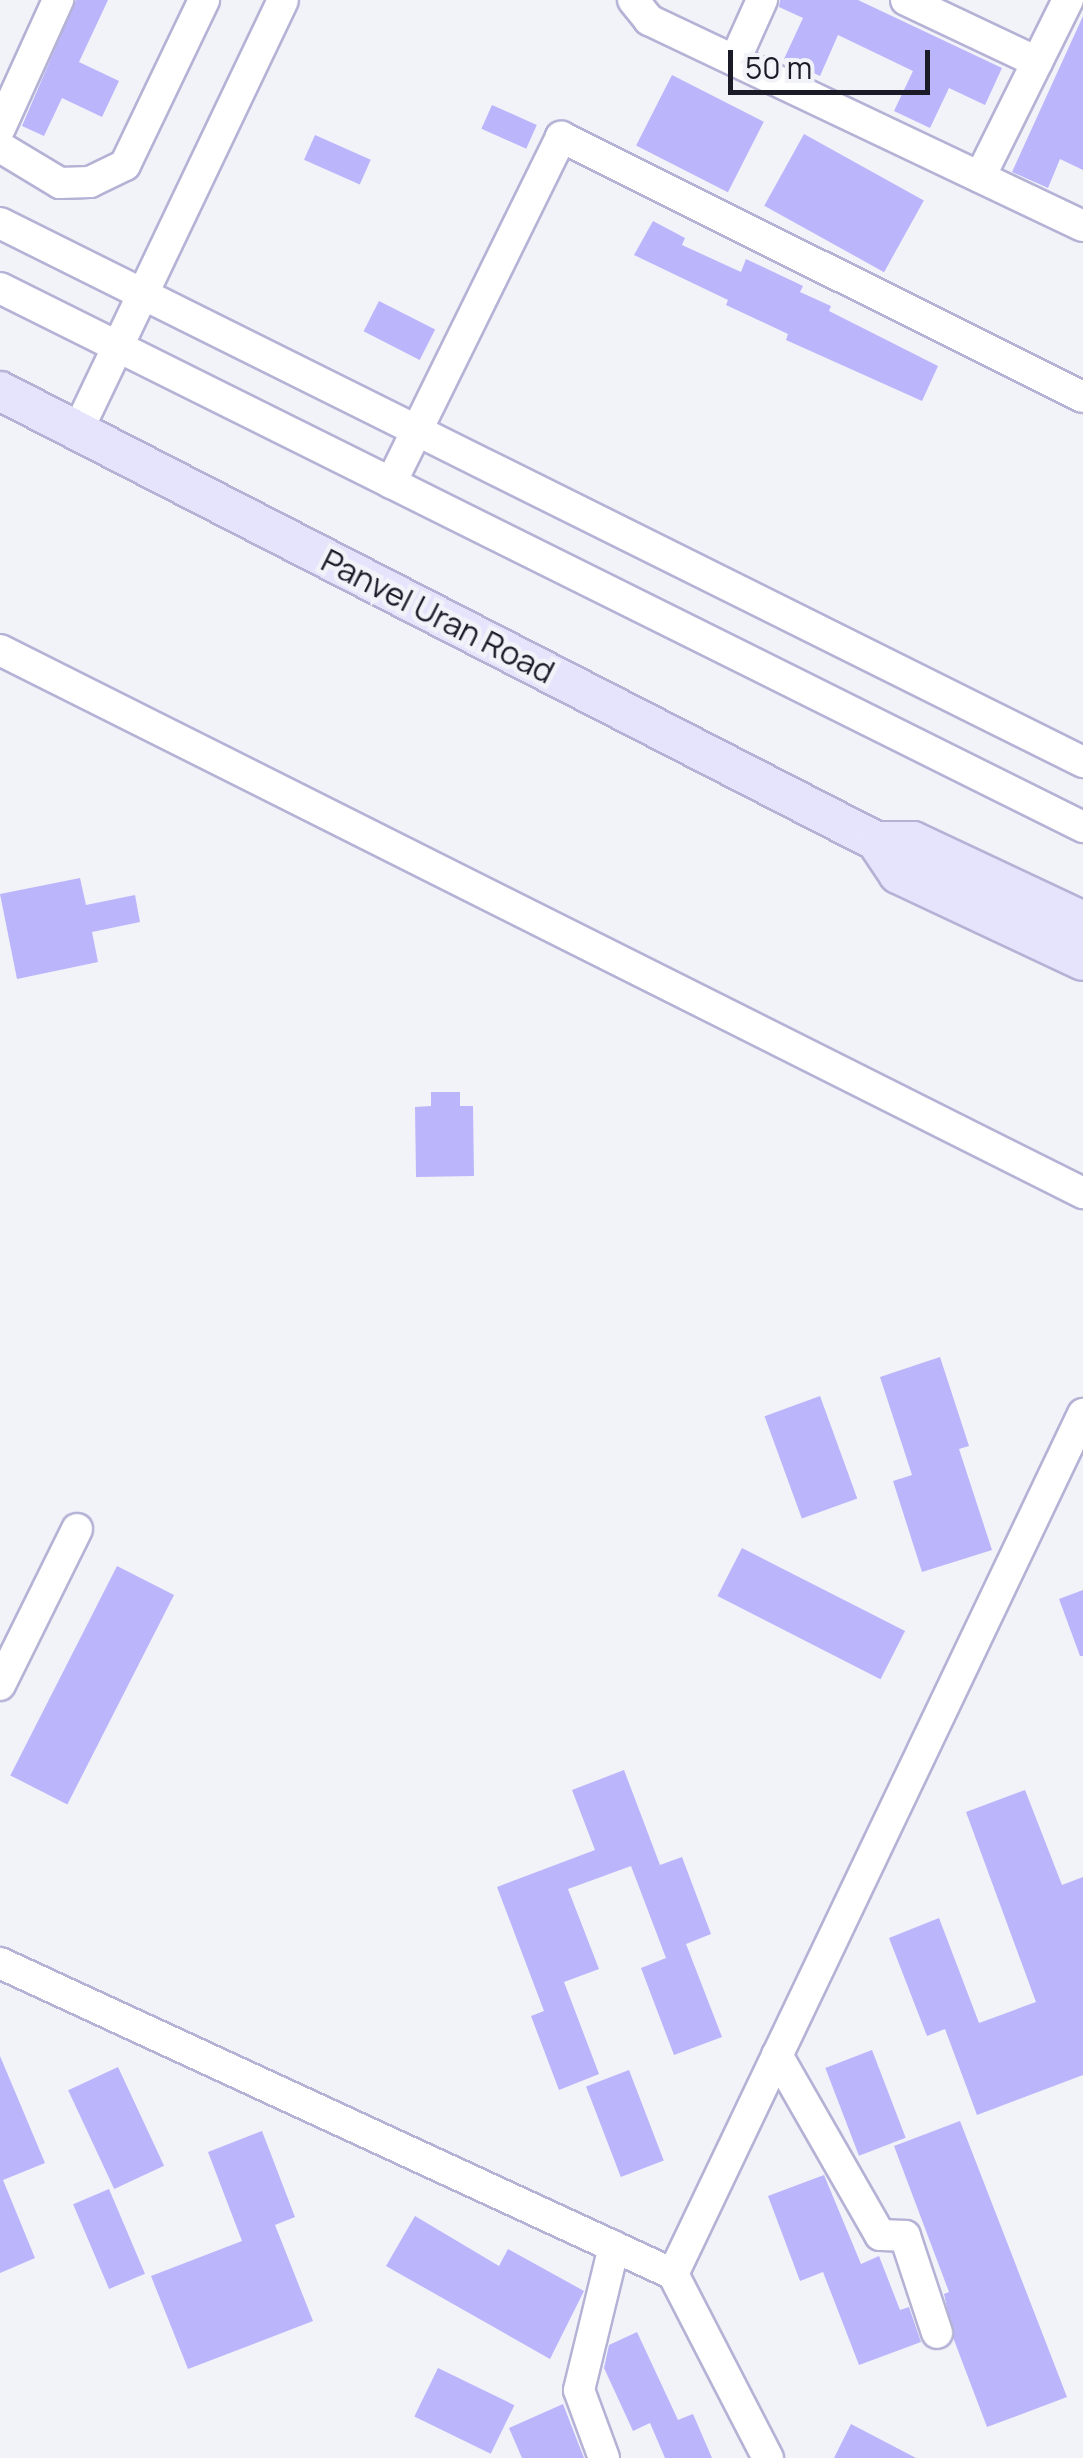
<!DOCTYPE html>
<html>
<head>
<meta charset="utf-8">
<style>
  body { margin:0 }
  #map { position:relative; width:1083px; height:2458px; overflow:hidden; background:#f2f2f9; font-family:Manrope,sans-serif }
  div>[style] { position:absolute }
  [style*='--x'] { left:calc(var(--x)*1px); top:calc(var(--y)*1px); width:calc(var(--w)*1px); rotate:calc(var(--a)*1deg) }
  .building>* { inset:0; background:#bbb5fb; transform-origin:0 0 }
  .roads { filter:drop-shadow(2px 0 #b4b2d5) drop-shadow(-2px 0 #b4b2d5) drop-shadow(0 2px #b4b2d5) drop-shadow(0 -2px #b4b2d5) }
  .minor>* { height:30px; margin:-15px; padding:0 15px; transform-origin:15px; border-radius:15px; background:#fff }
  .major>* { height:38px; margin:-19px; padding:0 19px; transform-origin:19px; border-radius:19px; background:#e6e4fc }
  span { translate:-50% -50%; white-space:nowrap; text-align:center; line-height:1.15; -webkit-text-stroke:9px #f2f2f9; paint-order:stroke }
  .street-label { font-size:32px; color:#1b1a27 }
  .scale { position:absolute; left:728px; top:50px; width:202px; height:45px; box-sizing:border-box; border:5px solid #1b1a27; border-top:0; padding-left:12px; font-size:30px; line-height:35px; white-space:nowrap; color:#1b1a27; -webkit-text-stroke:8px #f2f2f9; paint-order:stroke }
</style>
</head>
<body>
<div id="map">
  <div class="building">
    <div style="clip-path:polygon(76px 0,108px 0,79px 62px,119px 81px,102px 117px,62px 98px,44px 136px,22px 126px)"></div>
    <div style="clip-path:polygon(780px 0,858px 0,1002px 68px,985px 105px,949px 88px,930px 128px,894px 111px,913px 71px,838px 35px,820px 76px,784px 59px,803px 18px,779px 7px)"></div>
    <div style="clip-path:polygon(1083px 16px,1083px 170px,1060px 159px,1048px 188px,1012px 172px)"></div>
    <div style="left:672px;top:75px;width:103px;height:79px;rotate:27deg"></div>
    <div style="left:492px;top:105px;width:49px;height:26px;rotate:24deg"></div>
    <div style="left:804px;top:134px;width:137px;height:82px;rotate:29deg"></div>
    <div style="left:315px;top:135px;width:61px;height:27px;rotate:24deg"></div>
    <div style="clip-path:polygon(653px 221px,685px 238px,682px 245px,741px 272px,746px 259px,803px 286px,800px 292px,831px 306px,829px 311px,938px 366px,922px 401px,786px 340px,788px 334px,726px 305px,728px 300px,634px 255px)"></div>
    <div style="left:379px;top:301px;width:63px;height:34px;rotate:27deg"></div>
    <div style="clip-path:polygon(80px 878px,86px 905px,135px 895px,140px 922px,92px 932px,98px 962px,17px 979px,0 894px)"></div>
    <div style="clip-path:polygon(431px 1092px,460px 1092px,460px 1106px,473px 1106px,474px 1176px,416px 1177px,415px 1107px,431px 1106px)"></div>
    <div style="clip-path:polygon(940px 1357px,969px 1446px,959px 1449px,992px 1550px,922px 1572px,893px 1481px,912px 1475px,880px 1377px)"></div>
    <div style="left:820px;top:1396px;width:109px;height:59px;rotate:70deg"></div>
    <div style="left:742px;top:1548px;width:183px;height:54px;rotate:27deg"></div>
    <div style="left:117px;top:1566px;width:64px;height:235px;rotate:27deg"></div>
    <div style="clip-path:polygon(1083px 1590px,1083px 1656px,1080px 1656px,1059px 1599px)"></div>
    <div style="clip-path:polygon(624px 1770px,660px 1865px,682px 1857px,711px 1934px,686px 1944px,722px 2037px,674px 2055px,641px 1968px,666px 1958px,631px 1866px,568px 1889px,599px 1969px,564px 1982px,599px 2074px,559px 2090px,531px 2016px,544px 2011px,497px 1887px,595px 1850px,572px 1790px)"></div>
    <div style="clip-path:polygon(1025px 1790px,1062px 1885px,1083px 1877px,1083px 2075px,977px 2115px,945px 2029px,927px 2036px,889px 1938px,939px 1918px,979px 2023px,1036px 2002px,966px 1812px)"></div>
    <div style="left:872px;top:2050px;width:94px;height:50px;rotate:69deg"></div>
    <div style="clip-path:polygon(0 2056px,45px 2163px,3px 2180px,35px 2258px,0 2273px)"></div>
    <div style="left:118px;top:2067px;width:109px;height:55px;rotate:65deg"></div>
    <div style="left:629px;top:2070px;width:97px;height:46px;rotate:69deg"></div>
    <div style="clip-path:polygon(960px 2121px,1067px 2397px,987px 2427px,954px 2340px,944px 2294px,949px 2292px,894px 2146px)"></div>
    <div style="clip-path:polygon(262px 2131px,295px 2217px,275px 2225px,313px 2321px,188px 2369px,151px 2276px,242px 2241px,208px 2152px)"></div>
    <div style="clip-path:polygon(824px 2175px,861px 2264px,879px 2256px,900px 2310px,909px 2307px,921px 2342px,859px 2365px,823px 2272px,800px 2281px,768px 2196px)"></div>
    <div style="left:109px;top:2189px;width:92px;height:39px;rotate:67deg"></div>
    <div style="clip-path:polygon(415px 2216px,499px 2266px,508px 2249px,584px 2291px,550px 2359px,386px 2266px)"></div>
    <div style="clip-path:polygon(637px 2332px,678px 2420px,693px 2414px,712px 2458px,665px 2458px,650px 2423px,633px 2431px,604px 2368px,609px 2345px)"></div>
    <div style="left:438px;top:2368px;width:85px;height:54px;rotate:26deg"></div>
    <div style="clip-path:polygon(563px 2404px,584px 2458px,522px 2458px,509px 2428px)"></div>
    <div style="clip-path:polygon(851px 2424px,916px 2458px,834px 2458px)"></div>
  </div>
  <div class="roads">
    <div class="minor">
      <div style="--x:633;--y:0;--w:26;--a:51"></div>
      <div style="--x:649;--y:20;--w:480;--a:25.4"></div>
      <div style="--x:906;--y:0;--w:145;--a:25.3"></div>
      <div style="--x:735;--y:60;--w:66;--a:-65.8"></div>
      <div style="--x:0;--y:128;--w:141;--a:-65.6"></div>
      <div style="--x:0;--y:147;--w:70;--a:31"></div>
      <div style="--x:60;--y:183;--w:30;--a:-2"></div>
      <div style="--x:90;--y:182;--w:39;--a:-26"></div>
      <div style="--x:125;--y:165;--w:183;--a:-64.4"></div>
      <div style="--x:980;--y:177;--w:198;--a:-63.6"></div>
      <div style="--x:0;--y:223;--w:1210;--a:26.46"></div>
      <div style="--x:0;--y:288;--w:1210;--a:26.46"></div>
      <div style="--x:78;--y:430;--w:476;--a:-64.5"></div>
      <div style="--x:391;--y:483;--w:386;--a:-63.8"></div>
      <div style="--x:561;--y:137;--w:583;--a:26.48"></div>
      <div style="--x:0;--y:650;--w:1212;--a:26.63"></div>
      <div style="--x:0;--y:1685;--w:174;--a:-63.7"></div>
      <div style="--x:0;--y:1963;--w:741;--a:24.8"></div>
      <div style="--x:673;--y:2274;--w:953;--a:-64.51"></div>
      <div style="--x:777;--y:2055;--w:207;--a:60.2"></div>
      <div style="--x:880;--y:2235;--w:25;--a:2"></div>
      <div style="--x:905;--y:2236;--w:102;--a:71.7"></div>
      <div style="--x:673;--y:2274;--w:207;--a:62.7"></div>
      <div style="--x:604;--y:2458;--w:72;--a:-110.2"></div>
      <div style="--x:579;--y:2390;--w:148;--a:-76.3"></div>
    </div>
    <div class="major">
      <div style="--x:0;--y:391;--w:985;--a:27.19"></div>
      <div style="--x:876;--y:841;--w:37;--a:0"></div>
      <div style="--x:913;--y:841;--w:188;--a:25.2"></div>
      <div style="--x:876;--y:841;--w:40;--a:56"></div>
      <div style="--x:898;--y:874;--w:204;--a:25.2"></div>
    </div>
  </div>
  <div class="street-label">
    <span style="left:438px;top:616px;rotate:27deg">Panvel Uran Road</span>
  </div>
  <div class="scale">50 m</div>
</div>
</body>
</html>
